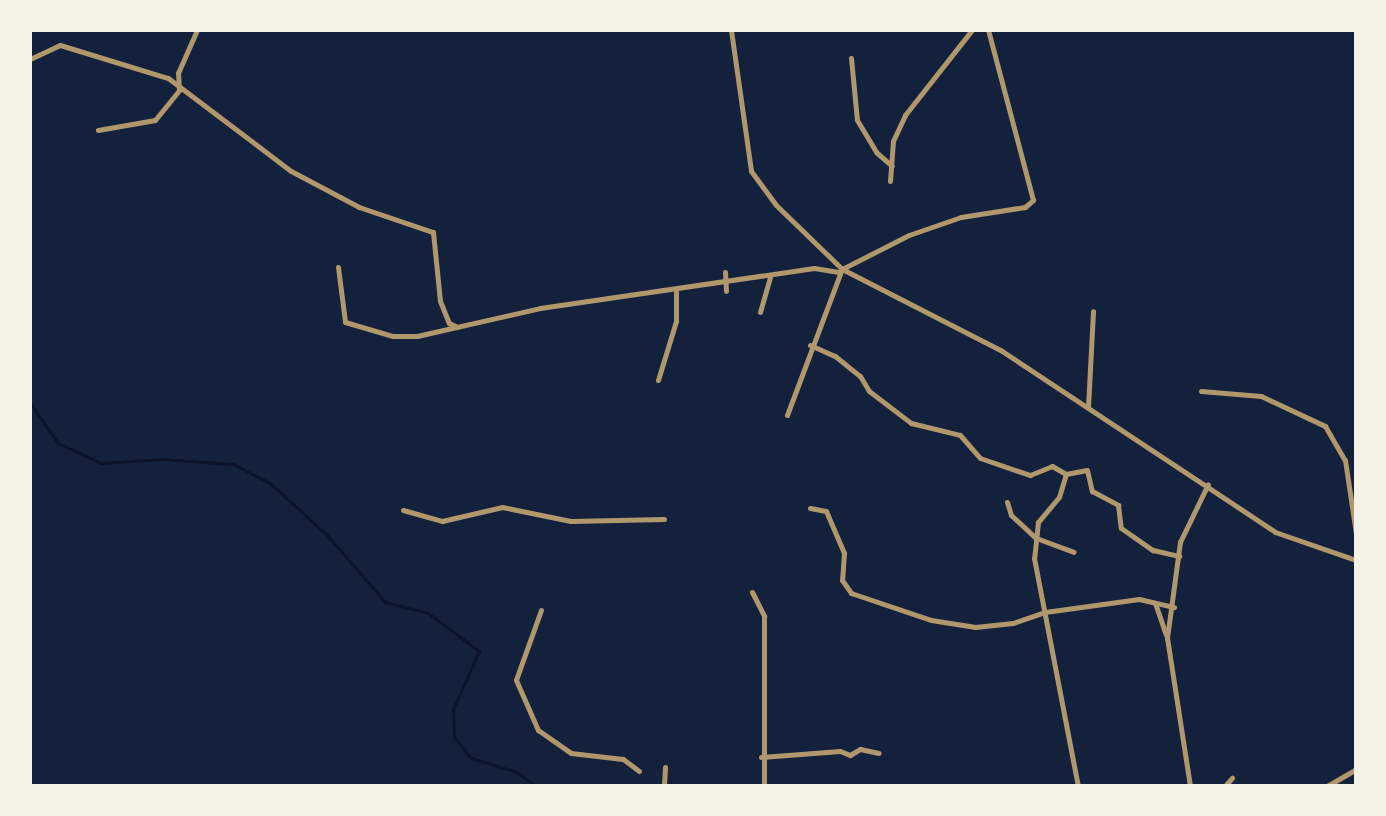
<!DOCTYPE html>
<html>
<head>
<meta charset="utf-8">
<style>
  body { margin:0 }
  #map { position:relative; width:1386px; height:816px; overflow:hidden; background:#14213d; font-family:Spectral,serif }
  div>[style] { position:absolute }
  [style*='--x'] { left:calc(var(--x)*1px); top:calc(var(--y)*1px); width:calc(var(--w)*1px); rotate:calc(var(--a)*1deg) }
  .stream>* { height:3px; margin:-1.5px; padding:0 1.5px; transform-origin:1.5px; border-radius:1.5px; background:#0b132b }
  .minor>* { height:5px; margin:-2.5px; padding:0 2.5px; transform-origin:2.5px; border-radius:2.5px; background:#b1986c }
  span { translate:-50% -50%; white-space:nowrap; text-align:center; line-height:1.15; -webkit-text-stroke:8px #f6f1e7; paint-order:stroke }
  .frame { position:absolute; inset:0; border:32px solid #f6f1e7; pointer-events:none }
</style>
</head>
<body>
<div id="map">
  <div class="stream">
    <div style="--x:30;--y:403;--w:49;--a:55"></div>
    <div style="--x:58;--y:443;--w:47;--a:24.9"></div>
    <div style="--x:101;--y:463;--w:61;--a:-3.8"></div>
    <div style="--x:162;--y:459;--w:71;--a:4"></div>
    <div style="--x:233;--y:464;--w:42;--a:27.2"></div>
    <div style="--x:270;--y:483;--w:77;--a:42.4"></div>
    <div style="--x:327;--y:535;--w:89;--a:49.1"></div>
    <div style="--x:385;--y:602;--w:44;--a:14.3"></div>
    <div style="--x:428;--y:613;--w:64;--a:36.7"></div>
    <div style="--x:479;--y:651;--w:64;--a:114.1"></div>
    <div style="--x:453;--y:709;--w:28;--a:88"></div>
    <div style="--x:454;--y:737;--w:27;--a:51"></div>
    <div style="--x:471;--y:758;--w:48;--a:16.9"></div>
    <div style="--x:517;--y:772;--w:23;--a:38"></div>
  </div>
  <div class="minor">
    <div style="--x:731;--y:30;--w:142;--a:81.9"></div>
    <div style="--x:751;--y:171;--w:42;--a:53.7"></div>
    <div style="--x:776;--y:205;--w:92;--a:44.1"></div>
    <div style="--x:842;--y:269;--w:180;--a:27.1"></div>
    <div style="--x:1002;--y:351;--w:328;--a:33.5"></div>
    <div style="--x:1275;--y:532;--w:86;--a:19.1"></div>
    <div style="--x:851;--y:58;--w:62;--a:84.5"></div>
    <div style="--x:857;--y:120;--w:37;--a:59"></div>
    <div style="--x:876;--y:152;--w:21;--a:41"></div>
    <div style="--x:30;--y:59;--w:33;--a:-25"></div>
    <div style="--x:60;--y:45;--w:113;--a:17"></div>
    <div style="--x:168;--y:78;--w:154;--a:37.1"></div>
    <div style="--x:291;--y:171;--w:77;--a:27.9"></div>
    <div style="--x:359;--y:207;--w:78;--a:18.7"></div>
    <div style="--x:433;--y:232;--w:69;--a:84.2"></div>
    <div style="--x:440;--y:301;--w:24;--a:68"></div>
    <div style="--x:449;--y:323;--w:9;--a:27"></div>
    <div style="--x:98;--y:130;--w:58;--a:-10"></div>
    <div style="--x:155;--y:120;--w:38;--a:-51"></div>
    <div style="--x:179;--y:90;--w:17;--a:-93"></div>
    <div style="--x:178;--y:73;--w:47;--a:-66.2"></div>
    <div style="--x:890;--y:181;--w:40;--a:-85.7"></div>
    <div style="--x:893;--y:141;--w:29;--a:-65"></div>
    <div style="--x:905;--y:115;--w:108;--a:-51.8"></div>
    <div style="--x:338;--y:267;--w:55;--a:82.7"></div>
    <div style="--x:345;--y:322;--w:50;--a:16.3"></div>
    <div style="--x:393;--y:336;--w:24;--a:0"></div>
    <div style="--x:417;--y:336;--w:126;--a:-12.8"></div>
    <div style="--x:540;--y:308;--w:277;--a:-8.3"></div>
    <div style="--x:814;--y:268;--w:25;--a:9"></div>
    <div style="--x:725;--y:272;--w:19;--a:87"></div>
    <div style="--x:760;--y:312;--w:36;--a:-74"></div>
    <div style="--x:810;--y:345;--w:27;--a:24"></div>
    <div style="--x:835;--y:356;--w:32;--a:39"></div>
    <div style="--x:860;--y:376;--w:17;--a:59"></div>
    <div style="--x:869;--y:391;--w:53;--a:37.3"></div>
    <div style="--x:911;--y:423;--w:50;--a:13.8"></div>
    <div style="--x:960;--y:435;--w:30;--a:49"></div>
    <div style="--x:980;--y:458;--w:53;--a:18.8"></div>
    <div style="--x:1030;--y:475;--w:24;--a:-22"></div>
    <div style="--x:1052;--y:466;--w:16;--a:30"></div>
    <div style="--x:1066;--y:474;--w:21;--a:-11"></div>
    <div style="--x:1087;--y:470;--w:22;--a:77"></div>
    <div style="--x:1092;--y:491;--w:30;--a:28"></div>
    <div style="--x:1118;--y:505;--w:23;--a:83"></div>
    <div style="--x:1121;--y:528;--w:39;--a:35"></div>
    <div style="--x:1153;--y:550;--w:27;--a:13"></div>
    <div style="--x:658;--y:380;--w:62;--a:-73"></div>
    <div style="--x:676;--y:321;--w:29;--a:-90"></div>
    <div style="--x:1201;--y:391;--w:60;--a:4.8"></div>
    <div style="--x:1261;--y:396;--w:71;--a:25.1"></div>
    <div style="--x:1325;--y:426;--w:39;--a:60"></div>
    <div style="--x:1345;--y:460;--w:75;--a:81.5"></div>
    <div style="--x:1088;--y:407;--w:96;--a:-87"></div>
    <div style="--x:787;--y:415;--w:156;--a:-69.4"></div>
    <div style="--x:842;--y:269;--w:75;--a:-26.9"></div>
    <div style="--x:909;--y:235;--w:55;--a:-19.1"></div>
    <div style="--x:961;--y:217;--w:65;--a:-8.9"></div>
    <div style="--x:1025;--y:207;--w:11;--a:-41"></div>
    <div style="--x:1033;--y:200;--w:176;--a:-104.8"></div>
    <div style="--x:1066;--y:474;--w:24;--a:107"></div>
    <div style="--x:1059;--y:497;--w:33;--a:130"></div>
    <div style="--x:1038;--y:522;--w:36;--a:96"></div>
    <div style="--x:1034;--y:558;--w:232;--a:79.1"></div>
    <div style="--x:1007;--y:502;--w:14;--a:73"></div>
    <div style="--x:1011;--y:515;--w:34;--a:43"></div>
    <div style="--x:1036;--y:538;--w:40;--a:20.2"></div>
    <div style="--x:810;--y:508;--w:16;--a:11"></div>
    <div style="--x:826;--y:511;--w:46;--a:66.8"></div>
    <div style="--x:844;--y:553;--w:27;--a:94"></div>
    <div style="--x:842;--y:580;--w:16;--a:55"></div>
    <div style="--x:851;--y:593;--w:84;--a:18.6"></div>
    <div style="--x:931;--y:620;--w:45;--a:9"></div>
    <div style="--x:975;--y:627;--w:38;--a:-6"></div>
    <div style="--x:1013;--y:623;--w:34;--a:-19"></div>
    <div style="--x:1045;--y:612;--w:95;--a:-7.9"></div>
    <div style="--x:1139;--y:599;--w:36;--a:13"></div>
    <div style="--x:403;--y:510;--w:41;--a:15.8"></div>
    <div style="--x:442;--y:521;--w:62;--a:-13.1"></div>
    <div style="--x:502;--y:507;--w:70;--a:11.5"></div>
    <div style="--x:571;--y:521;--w:93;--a:-1.2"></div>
    <div style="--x:752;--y:592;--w:27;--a:63"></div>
    <div style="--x:764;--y:616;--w:170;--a:90"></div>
    <div style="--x:1155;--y:603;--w:34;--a:71"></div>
    <div style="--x:541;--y:610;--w:74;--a:109.7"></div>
    <div style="--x:516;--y:680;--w:55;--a:66.3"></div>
    <div style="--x:538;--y:730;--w:40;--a:34.9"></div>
    <div style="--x:571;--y:753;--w:52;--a:6.6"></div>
    <div style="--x:623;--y:759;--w:20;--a:37"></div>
    <div style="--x:761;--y:757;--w:79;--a:-4.3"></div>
    <div style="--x:840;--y:751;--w:11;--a:22"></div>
    <div style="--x:850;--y:755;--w:12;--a:-31"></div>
    <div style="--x:860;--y:749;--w:19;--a:12"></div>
    <div style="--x:664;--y:786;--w:19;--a:-87"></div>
    <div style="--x:1190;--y:786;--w:150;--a:-98.8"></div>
    <div style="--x:1167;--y:638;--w:97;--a:-82.3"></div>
    <div style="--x:1180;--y:542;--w:64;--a:-64.2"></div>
    <div style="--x:1225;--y:786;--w:11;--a:-49"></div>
    <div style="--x:1327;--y:786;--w:34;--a:-30"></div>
  </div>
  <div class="frame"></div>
</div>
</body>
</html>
